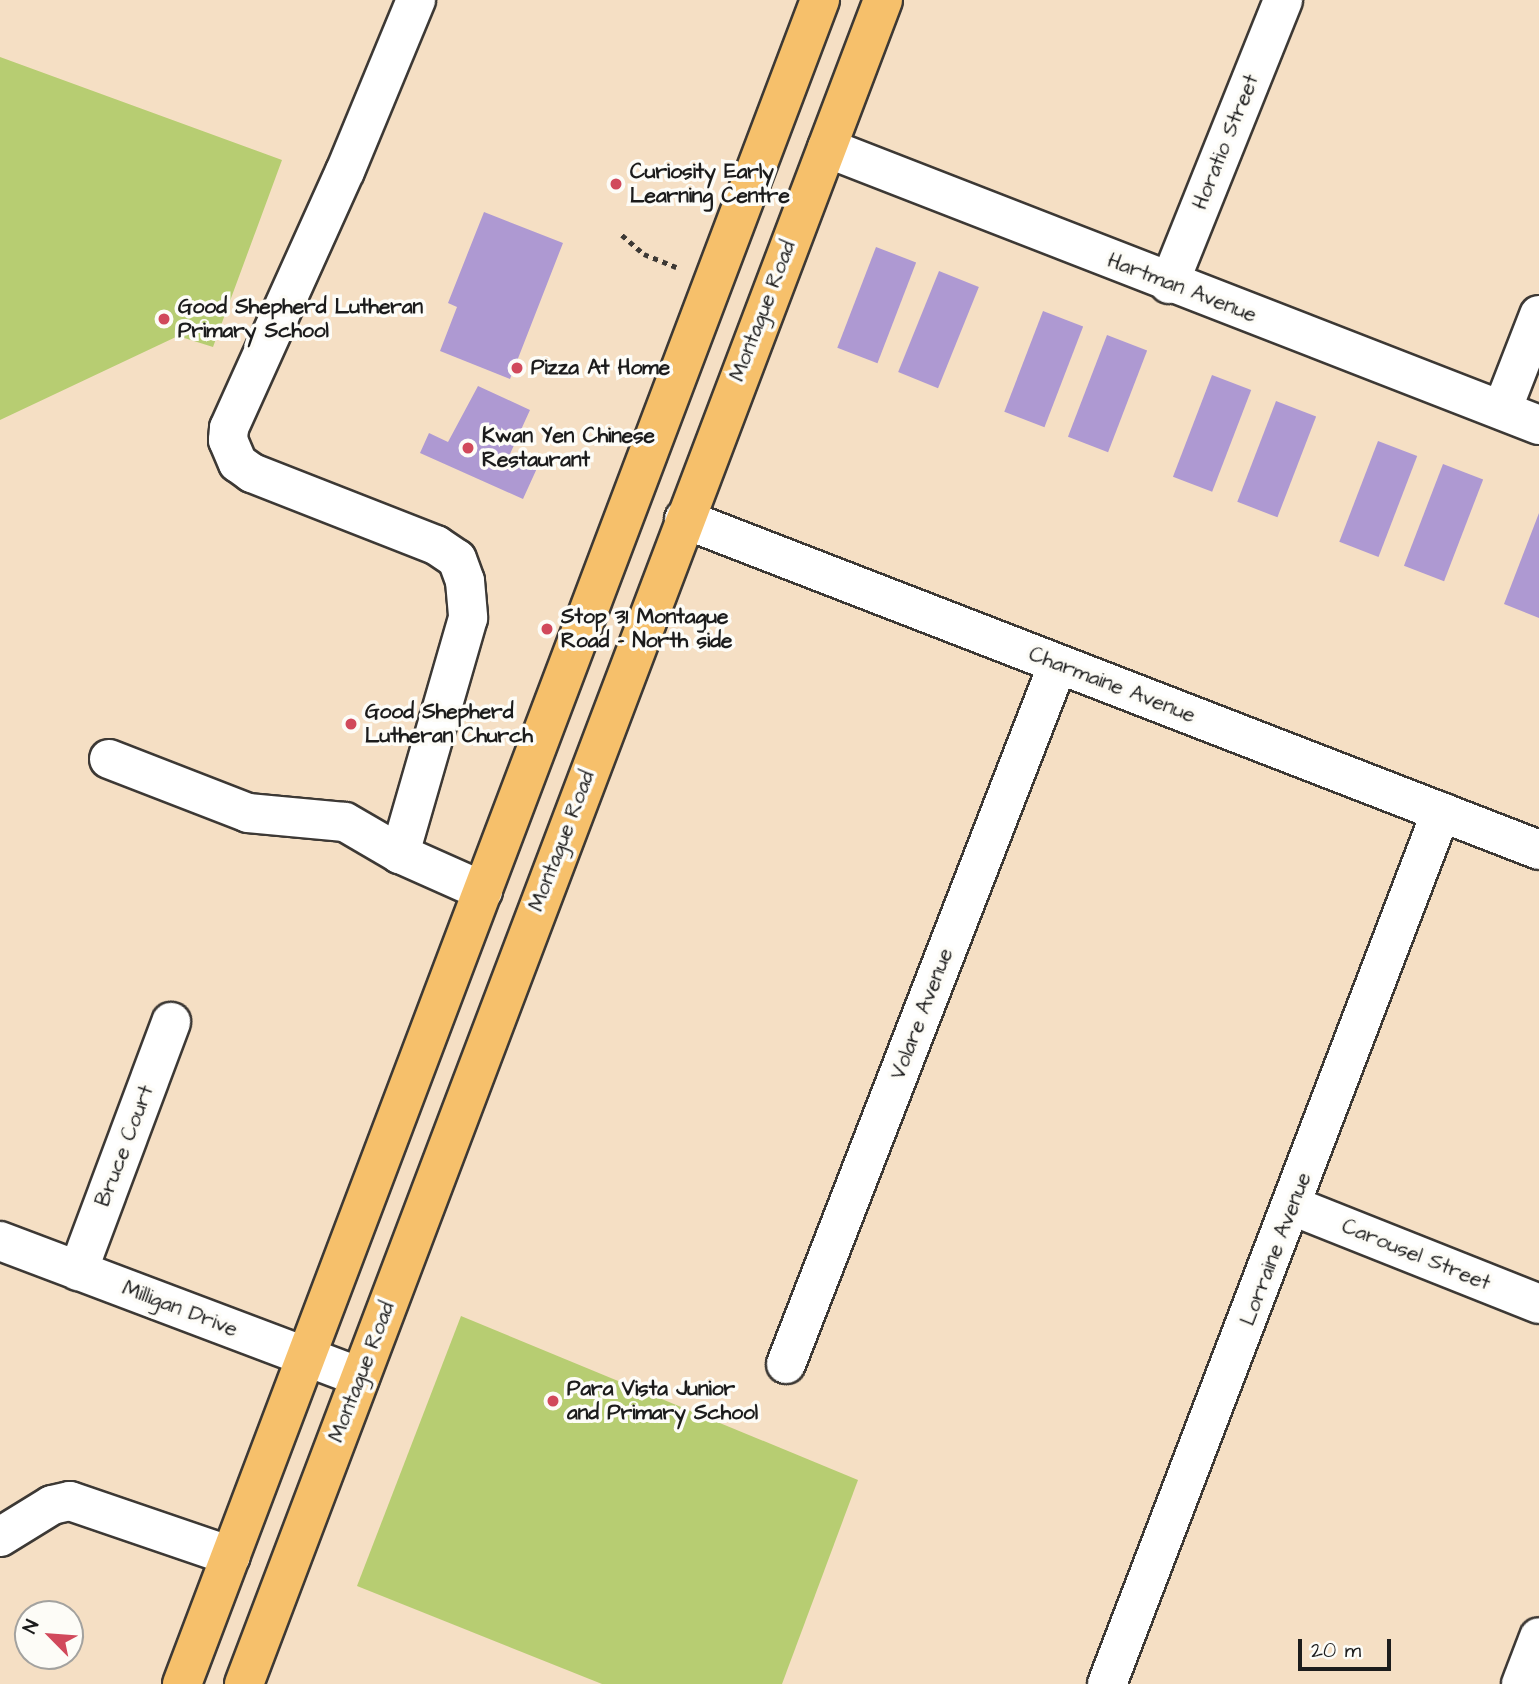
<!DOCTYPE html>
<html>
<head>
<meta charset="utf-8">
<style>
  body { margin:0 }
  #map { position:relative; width:1539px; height:1684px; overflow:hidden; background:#f5dfc4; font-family:"Architects Daughter",sans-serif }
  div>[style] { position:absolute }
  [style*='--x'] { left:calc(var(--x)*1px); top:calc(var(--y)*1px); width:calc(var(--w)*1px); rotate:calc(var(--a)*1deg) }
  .green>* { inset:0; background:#b7cd72 }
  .building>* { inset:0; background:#ae99d2; transform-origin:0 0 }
  .path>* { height:4.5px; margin-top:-2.25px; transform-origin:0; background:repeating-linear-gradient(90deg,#3d3935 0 5px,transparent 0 10px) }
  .roads { filter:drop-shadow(2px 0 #3d3935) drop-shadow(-2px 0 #3d3935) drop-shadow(0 2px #3d3935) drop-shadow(0 -2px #3d3935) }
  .minor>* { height:38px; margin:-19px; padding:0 19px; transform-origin:19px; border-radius:19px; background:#fff }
  .major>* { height:38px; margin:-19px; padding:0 19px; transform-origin:19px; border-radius:19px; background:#f6c06b }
  .dots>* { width:19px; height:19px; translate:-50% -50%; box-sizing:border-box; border:4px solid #fdfcf7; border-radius:50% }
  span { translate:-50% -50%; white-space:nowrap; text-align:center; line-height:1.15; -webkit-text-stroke:7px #fdfcf7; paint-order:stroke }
  .street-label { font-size:21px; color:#1c1c1c }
  .poi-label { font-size:21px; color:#1c1c1c; font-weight:700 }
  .left { translate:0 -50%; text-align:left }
  .north { position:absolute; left:14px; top:1600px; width:70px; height:70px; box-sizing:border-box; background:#fdfcf7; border:2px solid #a3a29f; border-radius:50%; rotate:295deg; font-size:19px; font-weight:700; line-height:28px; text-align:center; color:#1c1c1c }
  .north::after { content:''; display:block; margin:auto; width:24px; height:32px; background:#d1495b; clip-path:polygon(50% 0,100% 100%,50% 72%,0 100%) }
  .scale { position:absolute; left:1298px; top:1639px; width:93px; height:32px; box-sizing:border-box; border:4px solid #1c1c1c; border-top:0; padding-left:9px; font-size:21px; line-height:24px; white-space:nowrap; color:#1c1c1c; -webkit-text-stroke:5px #fdfcf7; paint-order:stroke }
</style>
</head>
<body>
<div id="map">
  <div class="green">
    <div style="clip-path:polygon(0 57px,282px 160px,213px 347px,178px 336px,0 420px)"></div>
    <div style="clip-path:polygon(461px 1316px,858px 1480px,782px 1684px,602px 1684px,357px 1586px)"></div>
  </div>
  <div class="building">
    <div style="clip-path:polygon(484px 212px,563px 243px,510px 379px,440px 351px,457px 307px,448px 303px)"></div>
    <div style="left:876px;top:247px;width:43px;height:108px;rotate:21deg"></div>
    <div style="left:939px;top:271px;width:43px;height:109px;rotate:22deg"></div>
    <div style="left:1043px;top:311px;width:43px;height:108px;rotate:21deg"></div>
    <div style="left:1107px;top:335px;width:43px;height:109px;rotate:21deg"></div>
    <div style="left:1212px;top:375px;width:42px;height:109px;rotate:21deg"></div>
    <div style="clip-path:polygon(478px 386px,530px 410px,510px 454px,538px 466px,523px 499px,420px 453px,429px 433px,448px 442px)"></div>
    <div style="left:1276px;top:401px;width:43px;height:108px;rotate:21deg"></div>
    <div style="left:1378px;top:441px;width:42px;height:108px;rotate:21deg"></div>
    <div style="left:1443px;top:464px;width:43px;height:109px;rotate:21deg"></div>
    <div style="clip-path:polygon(1539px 513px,1539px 618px,1504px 604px)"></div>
  </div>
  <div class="path">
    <div style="--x:622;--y:235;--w:29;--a:41"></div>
    <div style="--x:644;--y:254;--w:35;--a:22"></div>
  </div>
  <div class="roads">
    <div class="minor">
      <div style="--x:416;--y:0;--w:185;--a:112.5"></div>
      <div style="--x:345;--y:171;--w:282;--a:114.3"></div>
      <div style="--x:229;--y:428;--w:12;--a:95"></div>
      <div style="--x:228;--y:440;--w:25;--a:67"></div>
      <div style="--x:238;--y:463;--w:17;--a:36"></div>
      <div style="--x:252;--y:473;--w:198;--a:21.4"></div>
      <div style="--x:436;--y:545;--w:25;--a:34"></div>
      <div style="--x:457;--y:559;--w:23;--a:70"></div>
      <div style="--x:465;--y:581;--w:37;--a:85"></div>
      <div style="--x:468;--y:618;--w:246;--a:106.1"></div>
      <div style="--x:400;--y:854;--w:91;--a:24"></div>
      <div style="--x:827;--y:148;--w:764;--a:21.26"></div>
      <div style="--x:1169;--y:284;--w:306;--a:-68.1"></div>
      <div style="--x:1502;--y:410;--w:102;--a:-68.7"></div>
      <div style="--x:684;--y:519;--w:917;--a:21.16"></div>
      <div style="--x:109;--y:759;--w:149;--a:21.2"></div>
      <div style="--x:248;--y:813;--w:97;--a:5.3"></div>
      <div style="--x:345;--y:822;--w:64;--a:30.2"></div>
      <div style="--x:1293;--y:1206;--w:265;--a:21.7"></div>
      <div style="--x:0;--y:1241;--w:385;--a:20.7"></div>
      <div style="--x:78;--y:1271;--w:266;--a:-69.5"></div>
      <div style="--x:786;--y:1364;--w:751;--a:-68.77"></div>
      <div style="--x:0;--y:1537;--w:61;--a:-31.6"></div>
      <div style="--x:52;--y:1505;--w:18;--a:-13"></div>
      <div style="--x:70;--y:1501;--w:170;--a:18.9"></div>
      <div style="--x:1107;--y:1684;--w:934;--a:-69.04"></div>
      <div style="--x:1521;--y:1684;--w:50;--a:-69"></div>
    </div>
    <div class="major">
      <div style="--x:182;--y:1684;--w:1801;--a:-69.25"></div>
      <div style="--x:244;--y:1684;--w:1801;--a:-69.22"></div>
    </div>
  </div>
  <div class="dots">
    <div style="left:616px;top:184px;background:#d1495b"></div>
    <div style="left:164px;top:319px;background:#d1495b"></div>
    <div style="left:517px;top:368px;background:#d1495b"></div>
    <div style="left:468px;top:448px;background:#d1495b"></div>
    <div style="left:547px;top:629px;background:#d1495b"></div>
    <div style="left:351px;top:724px;background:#d1495b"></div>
    <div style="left:553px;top:1401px;background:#d1495b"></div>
  </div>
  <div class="street-label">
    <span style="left:1226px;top:142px;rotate:-68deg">Horatio Street</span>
    <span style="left:1182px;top:288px;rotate:21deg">Hartman Avenue</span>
    <span style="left:763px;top:311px;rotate:-69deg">Montague Road</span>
    <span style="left:1112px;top:685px;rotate:21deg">Charmaine Avenue</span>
    <span style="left:562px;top:841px;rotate:-69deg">Montague Road</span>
    <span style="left:922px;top:1014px;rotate:-69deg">Volare Avenue</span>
    <span style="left:125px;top:1146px;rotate:-69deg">Bruce Court</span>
    <span style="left:1276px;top:1249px;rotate:-69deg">Lorraine Avenue</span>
    <span style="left:1416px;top:1255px;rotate:22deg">Carousel Street</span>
    <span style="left:180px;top:1309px;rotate:21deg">Milligan Drive</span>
    <span style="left:362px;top:1372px;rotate:-69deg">Montague Road</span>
  </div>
  <div class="poi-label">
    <span class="left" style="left:630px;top:184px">Curiosity Early<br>Learning Centre</span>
    <span class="left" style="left:178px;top:319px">Good Shepherd Lutheran<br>Primary School</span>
    <span class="left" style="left:531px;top:368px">Pizza At Home</span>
    <span class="left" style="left:482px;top:448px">Kwan Yen Chinese<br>Restaurant</span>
    <span class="left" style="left:561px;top:629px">Stop 31 Montague<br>Road - North side</span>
    <span class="left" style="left:365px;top:724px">Good Shepherd<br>Lutheran Church</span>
    <span class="left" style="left:567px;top:1401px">Para Vista Junior<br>and Primary School</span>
  </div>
  <div class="north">N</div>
  <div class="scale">20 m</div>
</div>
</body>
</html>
